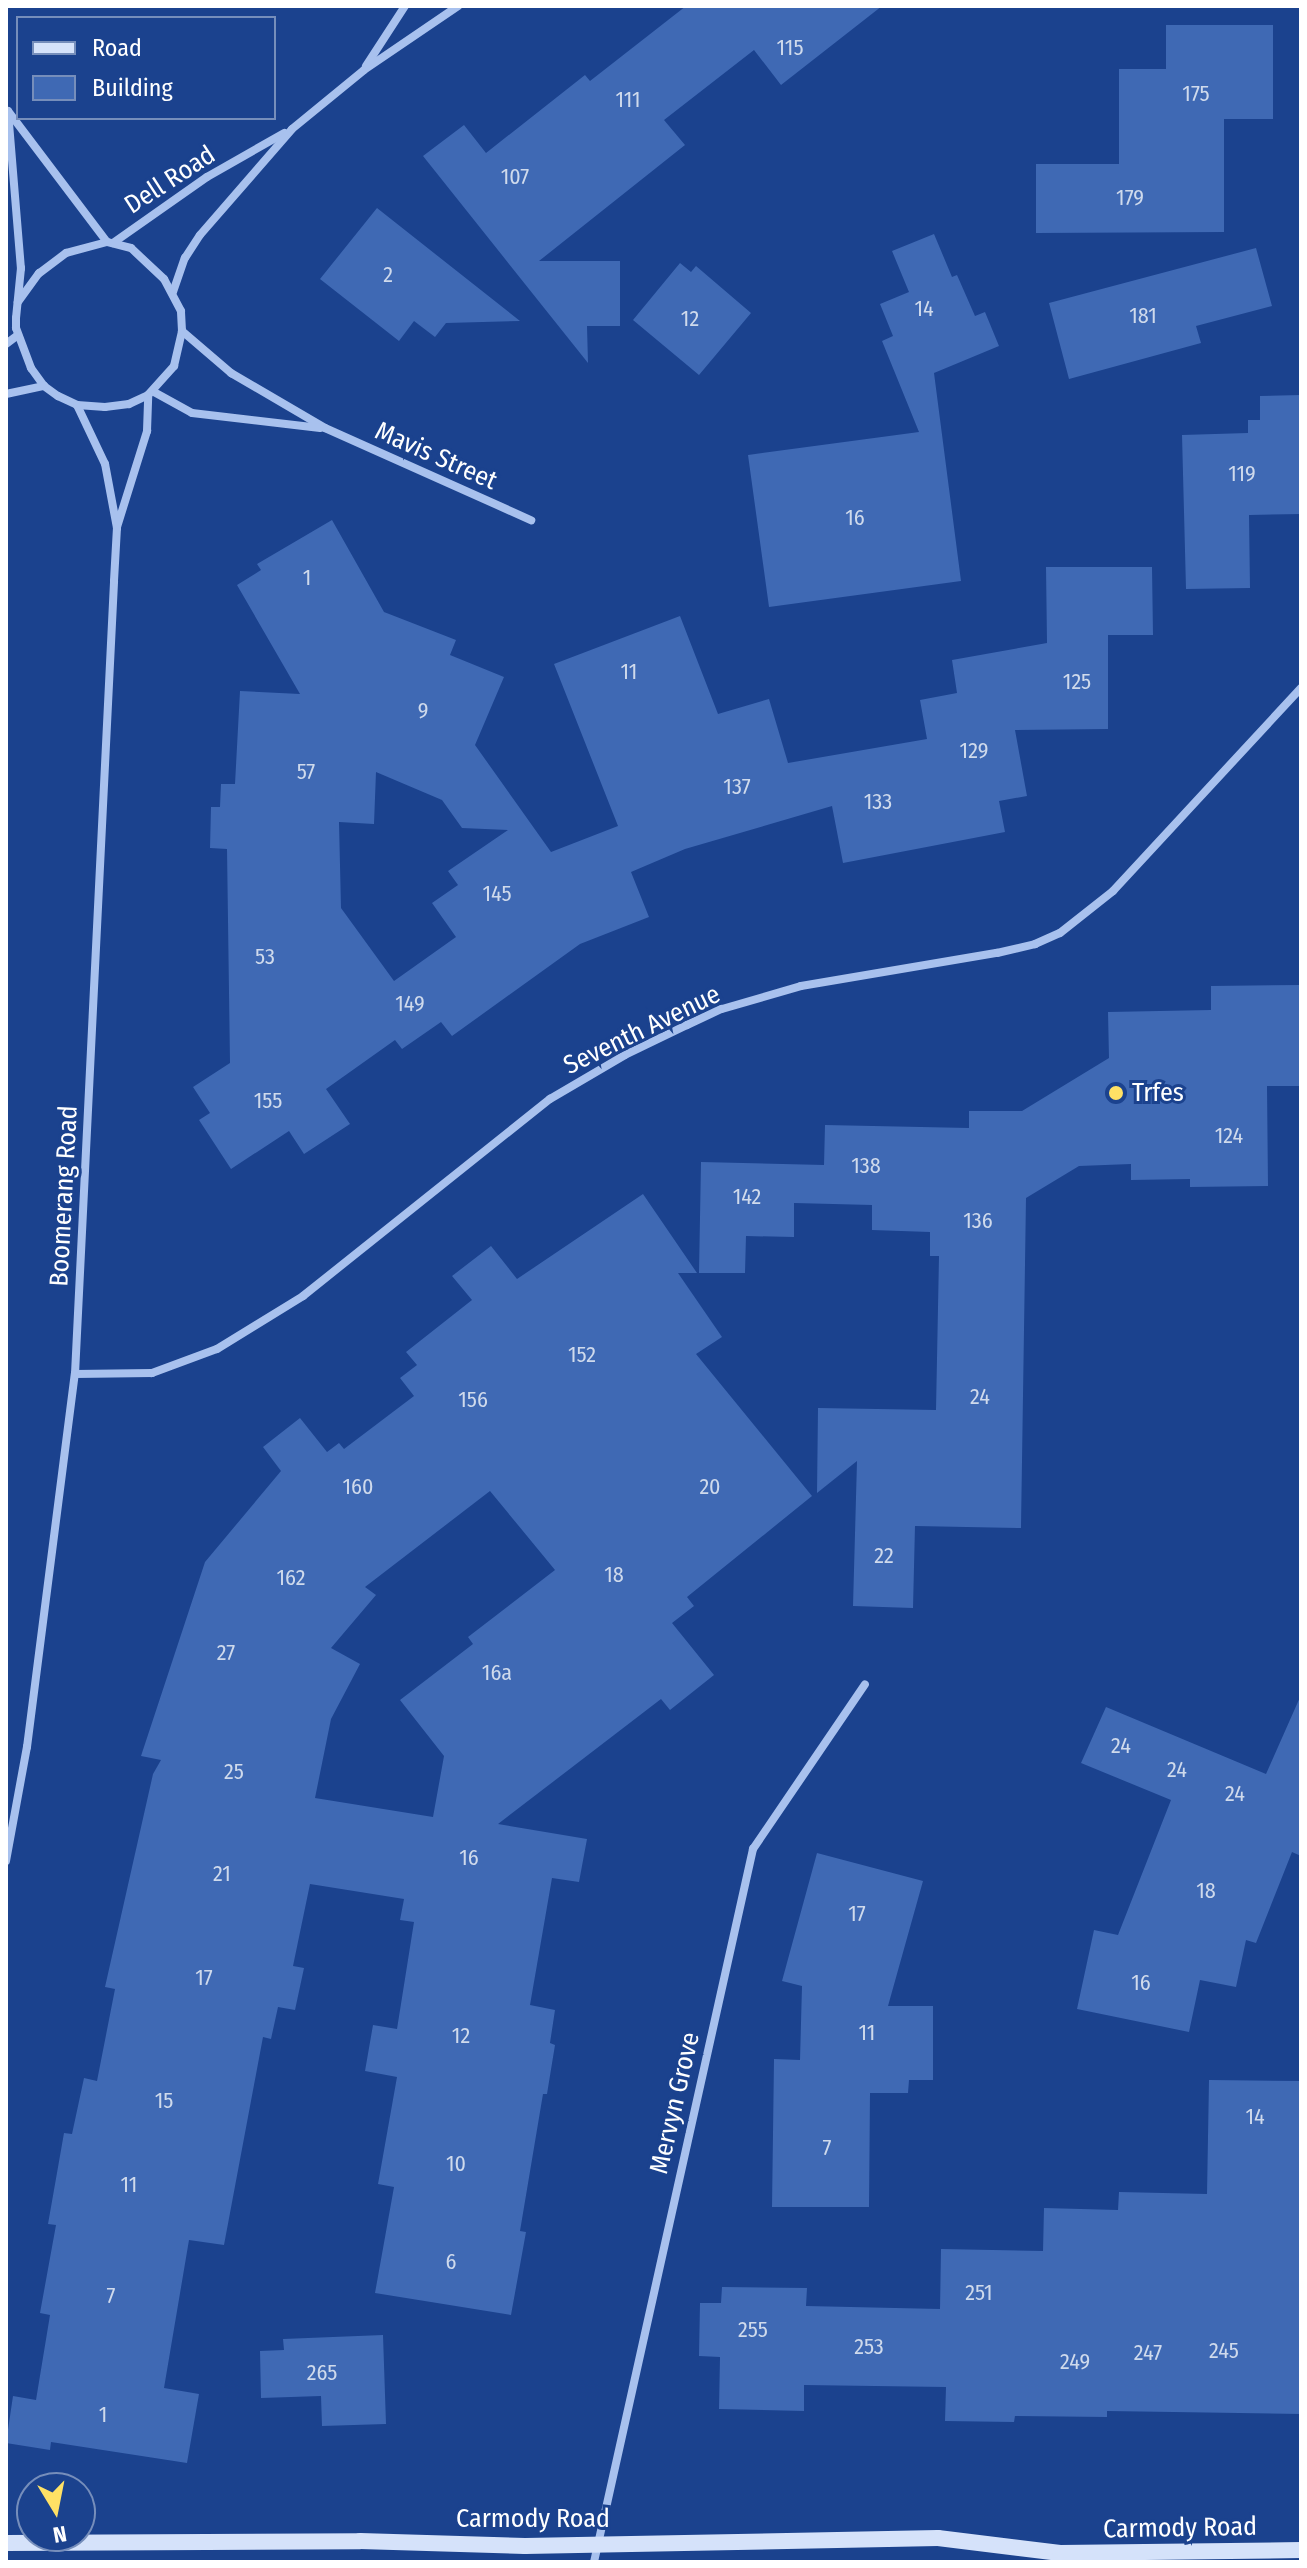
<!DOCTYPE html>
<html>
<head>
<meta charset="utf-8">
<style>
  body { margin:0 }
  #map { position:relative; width:1307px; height:2568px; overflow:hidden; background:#1b428e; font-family:"Fira Sans Condensed",sans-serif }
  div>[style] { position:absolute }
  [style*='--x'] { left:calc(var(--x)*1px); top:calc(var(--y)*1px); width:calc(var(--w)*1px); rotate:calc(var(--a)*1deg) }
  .building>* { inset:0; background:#3f69b4 }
  .street>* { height:8px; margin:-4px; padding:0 4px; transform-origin:4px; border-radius:4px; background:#a8c1ee }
  .secondary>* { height:16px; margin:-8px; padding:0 8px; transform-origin:8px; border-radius:8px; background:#d5e2fa }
  .dots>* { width:22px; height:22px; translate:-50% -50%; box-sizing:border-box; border:4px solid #1b428e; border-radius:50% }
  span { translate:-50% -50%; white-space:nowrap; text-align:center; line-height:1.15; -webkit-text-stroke:6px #1b428e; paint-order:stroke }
  .number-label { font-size:22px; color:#cfdaec }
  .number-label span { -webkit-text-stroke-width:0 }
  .street-label { font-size:26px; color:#fff }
  .poi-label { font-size:26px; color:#fff }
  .left { translate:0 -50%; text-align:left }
  .frame { position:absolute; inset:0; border:8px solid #fff; pointer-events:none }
  .legend { position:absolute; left:16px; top:16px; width:260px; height:104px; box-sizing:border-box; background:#1b428e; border:2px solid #768ebb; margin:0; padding:10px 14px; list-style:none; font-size:24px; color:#fff }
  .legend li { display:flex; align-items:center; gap:16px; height:40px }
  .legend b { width:40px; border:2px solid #768ebb }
  .north { position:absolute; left:16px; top:2472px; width:80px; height:80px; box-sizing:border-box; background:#1b428e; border:2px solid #768ebb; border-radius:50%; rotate:170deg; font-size:22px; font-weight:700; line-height:32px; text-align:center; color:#fff }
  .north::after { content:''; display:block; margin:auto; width:28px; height:36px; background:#ffe165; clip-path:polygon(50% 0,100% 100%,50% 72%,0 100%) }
</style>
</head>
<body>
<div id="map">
  <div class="building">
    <div style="clip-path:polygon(686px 6px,882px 6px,781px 85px,754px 50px,664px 120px,685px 145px,539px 261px,620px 261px,620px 326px,587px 326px,588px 363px,423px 156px,464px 125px,486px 153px,585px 75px,590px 81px)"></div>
    <div style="clip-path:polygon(1166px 25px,1273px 25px,1273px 119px,1224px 119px,1224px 232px,1036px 233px,1036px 164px,1119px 164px,1119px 69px,1166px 69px)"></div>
    <div style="clip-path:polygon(377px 208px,520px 321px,446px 323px,435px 337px,414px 321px,399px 341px,320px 279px)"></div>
    <div style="clip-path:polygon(934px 234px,952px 277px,957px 275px,975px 316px,985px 312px,999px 346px,934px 373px,961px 581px,769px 607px,748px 455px,919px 432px,882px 341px,893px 336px,880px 304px,909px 292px,892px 251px)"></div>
    <div style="clip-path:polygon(1256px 248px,1272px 306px,1196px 326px,1201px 343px,1069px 379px,1049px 303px)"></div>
    <div style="clip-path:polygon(680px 263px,691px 272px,696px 266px,751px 313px,699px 375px,633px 320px)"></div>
    <div style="clip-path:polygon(1301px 395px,1301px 514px,1249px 515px,1250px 588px,1186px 589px,1182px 435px,1248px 433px,1248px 420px,1260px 420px,1260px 396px)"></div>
    <div style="clip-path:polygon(evenodd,332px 520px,384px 612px,456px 640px,450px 655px,504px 677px,475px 745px,551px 852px,618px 826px,554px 664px,680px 616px,718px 714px,769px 699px,788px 763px,927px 739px,920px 700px,957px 693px,952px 660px,1047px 643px,1046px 567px,1152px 567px,1153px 635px,1108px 635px,1108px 729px,1015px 730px,1027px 796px,999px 801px,1005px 832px,843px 863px,832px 806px,685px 849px,631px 872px,649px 917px,580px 944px,452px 1036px,441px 1022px,402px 1049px,395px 1040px,326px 1089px,350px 1124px,304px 1154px,289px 1131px,231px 1169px,199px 1120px,210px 1113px,193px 1087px,230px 1063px,227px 849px,210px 848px,211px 807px,220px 807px,221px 784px,235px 784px,240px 691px,300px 694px,237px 585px,261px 570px,257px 564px,332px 520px,376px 772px,442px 800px,462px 828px,508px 830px,448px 871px,458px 885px,432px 903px,456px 937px,394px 981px,341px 908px,339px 822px,374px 824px,376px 772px)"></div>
    <div style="clip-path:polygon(1301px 985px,1301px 1086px,1267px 1086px,1268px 1186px,1190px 1187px,1190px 1179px,1131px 1180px,1131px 1164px,1079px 1166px,1026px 1198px,1021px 1528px,915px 1526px,913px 1608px,853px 1606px,857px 1461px,817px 1493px,818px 1408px,936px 1410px,939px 1256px,930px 1256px,930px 1232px,872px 1230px,872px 1205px,794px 1203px,794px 1237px,746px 1236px,745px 1273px,699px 1273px,701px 1162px,824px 1165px,825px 1125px,969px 1128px,969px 1111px,1022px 1111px,1109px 1058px,1108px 1012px,1211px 1010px,1211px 986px)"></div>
    <div style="clip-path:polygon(evenodd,643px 1194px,697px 1273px,678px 1273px,722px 1337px,696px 1354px,812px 1496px,687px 1597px,694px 1606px,672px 1623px,714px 1675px,670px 1710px,661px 1699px,498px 1824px,587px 1839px,579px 1882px,552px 1878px,530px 2005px,555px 2010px,550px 2043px,555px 2045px,547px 2094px,543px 2094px,520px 2231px,526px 2232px,511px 2315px,375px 2293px,394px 2187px,378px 2184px,397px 2077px,365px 2071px,373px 2025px,397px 2029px,414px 1922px,400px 1920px,404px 1899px,310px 1884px,293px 1966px,304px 1968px,295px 2010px,278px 2007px,271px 2039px,263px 2037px,224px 2245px,189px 2240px,164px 2388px,199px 2394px,187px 2463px,51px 2442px,50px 2450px,6px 2443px,13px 2396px,36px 2400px,50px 2315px,40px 2313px,56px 2225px,48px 2224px,64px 2133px,72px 2134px,84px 2078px,97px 2081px,115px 1989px,105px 1987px,153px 1774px,161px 1760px,141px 1756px,205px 1562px,281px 1471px,263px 1447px,300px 1418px,327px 1452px,339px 1443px,344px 1449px,414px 1396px,400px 1378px,417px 1365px,406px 1352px,472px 1300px,452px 1276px,491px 1246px,517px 1279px,643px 1194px,490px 1491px,555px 1570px,468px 1637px,473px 1644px,400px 1700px,444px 1756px,433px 1817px,315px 1798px,331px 1719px,360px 1664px,331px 1648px,376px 1595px,365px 1587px,490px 1491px)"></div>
    <div style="clip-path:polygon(1301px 1695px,1301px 1856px,1292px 1852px,1256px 1943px,1246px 1940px,1236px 1987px,1200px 1980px,1189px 2032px,1077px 2009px,1094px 1930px,1118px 1935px,1171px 1800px,1081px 1763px,1106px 1707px,1266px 1774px)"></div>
    <div style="clip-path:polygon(817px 1853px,923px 1881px,888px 2006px,933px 2006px,933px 2080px,909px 2080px,908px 2093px,870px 2093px,869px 2207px,772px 2207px,774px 2059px,800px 2060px,802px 1986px,782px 1981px)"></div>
    <div style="clip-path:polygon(1209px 2080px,1301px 2081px,1301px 2414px,1107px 2411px,1107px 2417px,1015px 2416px,1014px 2422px,945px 2421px,946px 2387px,804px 2385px,804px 2411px,719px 2409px,720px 2357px,699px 2356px,700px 2303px,721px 2303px,722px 2287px,807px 2288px,806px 2306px,940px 2309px,941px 2249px,1043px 2251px,1044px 2208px,1118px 2210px,1119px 2192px,1207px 2194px)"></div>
    <div style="clip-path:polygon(383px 2335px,386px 2424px,322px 2426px,321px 2396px,261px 2398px,260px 2351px,284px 2350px,283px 2339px)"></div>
  </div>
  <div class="street">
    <div style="--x:366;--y:66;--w:72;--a:-57"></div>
    <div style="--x:8;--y:111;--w:158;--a:85.3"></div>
    <div style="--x:21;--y:268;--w:50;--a:95.7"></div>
    <div style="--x:16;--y:318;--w:10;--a:90"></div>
    <div style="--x:16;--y:328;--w:43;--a:69.4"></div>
    <div style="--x:31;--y:368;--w:22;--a:54"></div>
    <div style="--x:44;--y:386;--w:17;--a:36"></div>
    <div style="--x:58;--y:396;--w:21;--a:25"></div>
    <div style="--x:77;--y:405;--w:28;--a:4"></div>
    <div style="--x:105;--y:407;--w:24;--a:-7"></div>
    <div style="--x:129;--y:404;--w:21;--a:-25"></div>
    <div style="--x:148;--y:395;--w:39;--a:-48"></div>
    <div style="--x:174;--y:366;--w:36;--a:-77"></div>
    <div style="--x:182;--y:331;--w:20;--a:-93"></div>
    <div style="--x:181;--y:311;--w:36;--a:-118"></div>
    <div style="--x:164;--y:279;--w:45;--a:-136.8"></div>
    <div style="--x:131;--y:248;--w:25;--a:-166"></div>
    <div style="--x:107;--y:242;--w:42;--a:165"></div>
    <div style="--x:66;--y:253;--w:34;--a:143"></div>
    <div style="--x:39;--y:273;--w:36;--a:126"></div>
    <div style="--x:8;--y:111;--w:164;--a:52.9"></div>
    <div style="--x:113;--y:243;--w:115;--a:-35.1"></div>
    <div style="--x:207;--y:177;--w:89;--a:-29.7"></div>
    <div style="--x:173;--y:292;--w:36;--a:-71"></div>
    <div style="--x:185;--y:258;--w:27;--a:-57"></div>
    <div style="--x:200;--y:235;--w:140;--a:-49"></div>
    <div style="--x:292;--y:129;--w:93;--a:-39.3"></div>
    <div style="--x:364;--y:70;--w:114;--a:-34.2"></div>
    <div style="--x:182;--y:331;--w:65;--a:40.6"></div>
    <div style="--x:231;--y:373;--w:109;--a:30.3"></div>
    <div style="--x:325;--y:428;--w:226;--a:24.1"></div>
    <div style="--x:6;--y:344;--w:15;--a:-37"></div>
    <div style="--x:154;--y:392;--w:43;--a:28.9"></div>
    <div style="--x:192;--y:413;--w:129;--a:6.7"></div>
    <div style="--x:6;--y:394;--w:39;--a:-12"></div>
    <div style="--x:117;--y:527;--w:101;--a:-72.6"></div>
    <div style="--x:147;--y:431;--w:36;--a:-88"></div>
    <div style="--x:75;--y:1374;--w:77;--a:-0.7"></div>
    <div style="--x:152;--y:1373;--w:69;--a:-20.3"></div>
    <div style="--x:217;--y:1349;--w:101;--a:-31.6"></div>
    <div style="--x:303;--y:1296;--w:316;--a:-38.6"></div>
    <div style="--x:550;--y:1099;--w:87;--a:-30.4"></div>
    <div style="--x:625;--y:1055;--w:69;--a:-25.8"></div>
    <div style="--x:687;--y:1025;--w:38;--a:-25"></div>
    <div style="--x:722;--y:1009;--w:82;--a:-16.2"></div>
    <div style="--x:801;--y:986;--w:199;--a:-9.6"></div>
    <div style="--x:997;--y:953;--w:39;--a:-13"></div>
    <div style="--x:1035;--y:944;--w:27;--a:-24"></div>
    <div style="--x:1060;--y:933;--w:68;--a:-38.4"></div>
    <div style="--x:1113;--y:891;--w:277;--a:-47.2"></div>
    <div style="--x:6;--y:1861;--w:116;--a:-79.6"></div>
    <div style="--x:27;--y:1747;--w:376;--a:-82.7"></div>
    <div style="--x:75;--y:1374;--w:794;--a:-87.18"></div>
    <div style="--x:114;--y:581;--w:53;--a:-86.8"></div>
    <div style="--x:117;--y:528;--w:65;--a:-100.6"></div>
    <div style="--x:105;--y:464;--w:65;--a:-115.4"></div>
    <div style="--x:594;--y:2562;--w:731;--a:-77.43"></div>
    <div style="--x:753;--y:1849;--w:199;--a:-55.8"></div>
  </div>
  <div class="secondary">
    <div style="--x:6;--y:2543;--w:354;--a:-0.3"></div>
    <div style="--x:360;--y:2541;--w:165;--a:1.7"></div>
    <div style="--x:525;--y:2546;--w:413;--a:-1.1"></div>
    <div style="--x:938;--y:2538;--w:123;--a:7"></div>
    <div style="--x:1060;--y:2553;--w:241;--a:-0.7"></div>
  </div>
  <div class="dots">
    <div style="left:1116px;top:1093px;background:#ffe165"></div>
  </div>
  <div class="number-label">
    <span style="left:790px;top:48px">115</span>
    <span style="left:1196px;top:94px">175</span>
    <span style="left:628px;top:100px">111</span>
    <span style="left:515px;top:177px">107</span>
    <span style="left:1130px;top:198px">179</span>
    <span style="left:388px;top:275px">2</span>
    <span style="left:924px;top:309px">14</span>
    <span style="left:1143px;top:316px">181</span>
    <span style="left:690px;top:319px">12</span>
    <span style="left:1242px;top:474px">119</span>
    <span style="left:855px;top:518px">16</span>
    <span style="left:307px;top:578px">1</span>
    <span style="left:629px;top:672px">11</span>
    <span style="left:1077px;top:682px">125</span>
    <span style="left:423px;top:711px">9</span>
    <span style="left:974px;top:751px">129</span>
    <span style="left:306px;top:772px">57</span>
    <span style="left:737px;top:787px">137</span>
    <span style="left:878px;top:802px">133</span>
    <span style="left:497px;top:894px">145</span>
    <span style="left:265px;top:957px">53</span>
    <span style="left:410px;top:1004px">149</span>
    <span style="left:268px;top:1101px">155</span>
    <span style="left:1229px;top:1136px">124</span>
    <span style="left:866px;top:1166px">138</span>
    <span style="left:747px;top:1197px">142</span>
    <span style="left:978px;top:1221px">136</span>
    <span style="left:582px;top:1355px">152</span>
    <span style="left:980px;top:1397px">24</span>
    <span style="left:473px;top:1400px">156</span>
    <span style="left:358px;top:1487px">160</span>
    <span style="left:710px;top:1487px">20</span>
    <span style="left:884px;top:1556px">22</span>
    <span style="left:614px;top:1575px">18</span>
    <span style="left:291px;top:1578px">162</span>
    <span style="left:226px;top:1653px">27</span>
    <span style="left:497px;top:1673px">16a</span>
    <span style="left:1121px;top:1746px">24</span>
    <span style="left:1177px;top:1770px">24</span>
    <span style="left:234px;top:1772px">25</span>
    <span style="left:1235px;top:1794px">24</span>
    <span style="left:469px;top:1858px">16</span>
    <span style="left:222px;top:1874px">21</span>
    <span style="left:1206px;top:1891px">18</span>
    <span style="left:857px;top:1914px">17</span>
    <span style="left:204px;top:1978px">17</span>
    <span style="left:1141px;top:1983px">16</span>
    <span style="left:867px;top:2033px">11</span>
    <span style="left:461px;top:2036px">12</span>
    <span style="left:164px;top:2101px">15</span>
    <span style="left:1255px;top:2117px">14</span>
    <span style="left:827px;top:2148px">7</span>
    <span style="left:456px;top:2164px">10</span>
    <span style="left:129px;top:2185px">11</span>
    <span style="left:451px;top:2262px">6</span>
    <span style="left:979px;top:2293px">251</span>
    <span style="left:111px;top:2296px">7</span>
    <span style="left:753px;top:2330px">255</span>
    <span style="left:869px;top:2347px">253</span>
    <span style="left:1224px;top:2351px">245</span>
    <span style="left:1148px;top:2353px">247</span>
    <span style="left:1075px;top:2362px">249</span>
    <span style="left:322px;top:2373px">265</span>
    <span style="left:103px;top:2415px">1</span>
  </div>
  <div class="street-label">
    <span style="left:170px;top:180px;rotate:-33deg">Dell Road</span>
    <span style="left:436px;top:456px;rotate:24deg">Mavis Street</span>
    <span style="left:642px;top:1030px;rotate:-26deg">Seventh Avenue</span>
    <span style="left:64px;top:1196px;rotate:-87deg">Boomerang Road</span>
    <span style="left:675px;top:2103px;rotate:-77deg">Mervyn Grove</span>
    <span style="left:533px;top:2519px">Carmody Road</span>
    <span style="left:1180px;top:2528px;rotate:-1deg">Carmody Road</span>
  </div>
  <div class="poi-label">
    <span class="left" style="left:1132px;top:1093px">Trfes</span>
  </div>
  <div class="frame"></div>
  <ul class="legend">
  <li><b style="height:10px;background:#d5e2fa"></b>Road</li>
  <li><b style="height:22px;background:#3f69b4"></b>Building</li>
  </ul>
  <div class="north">N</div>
</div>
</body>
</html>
